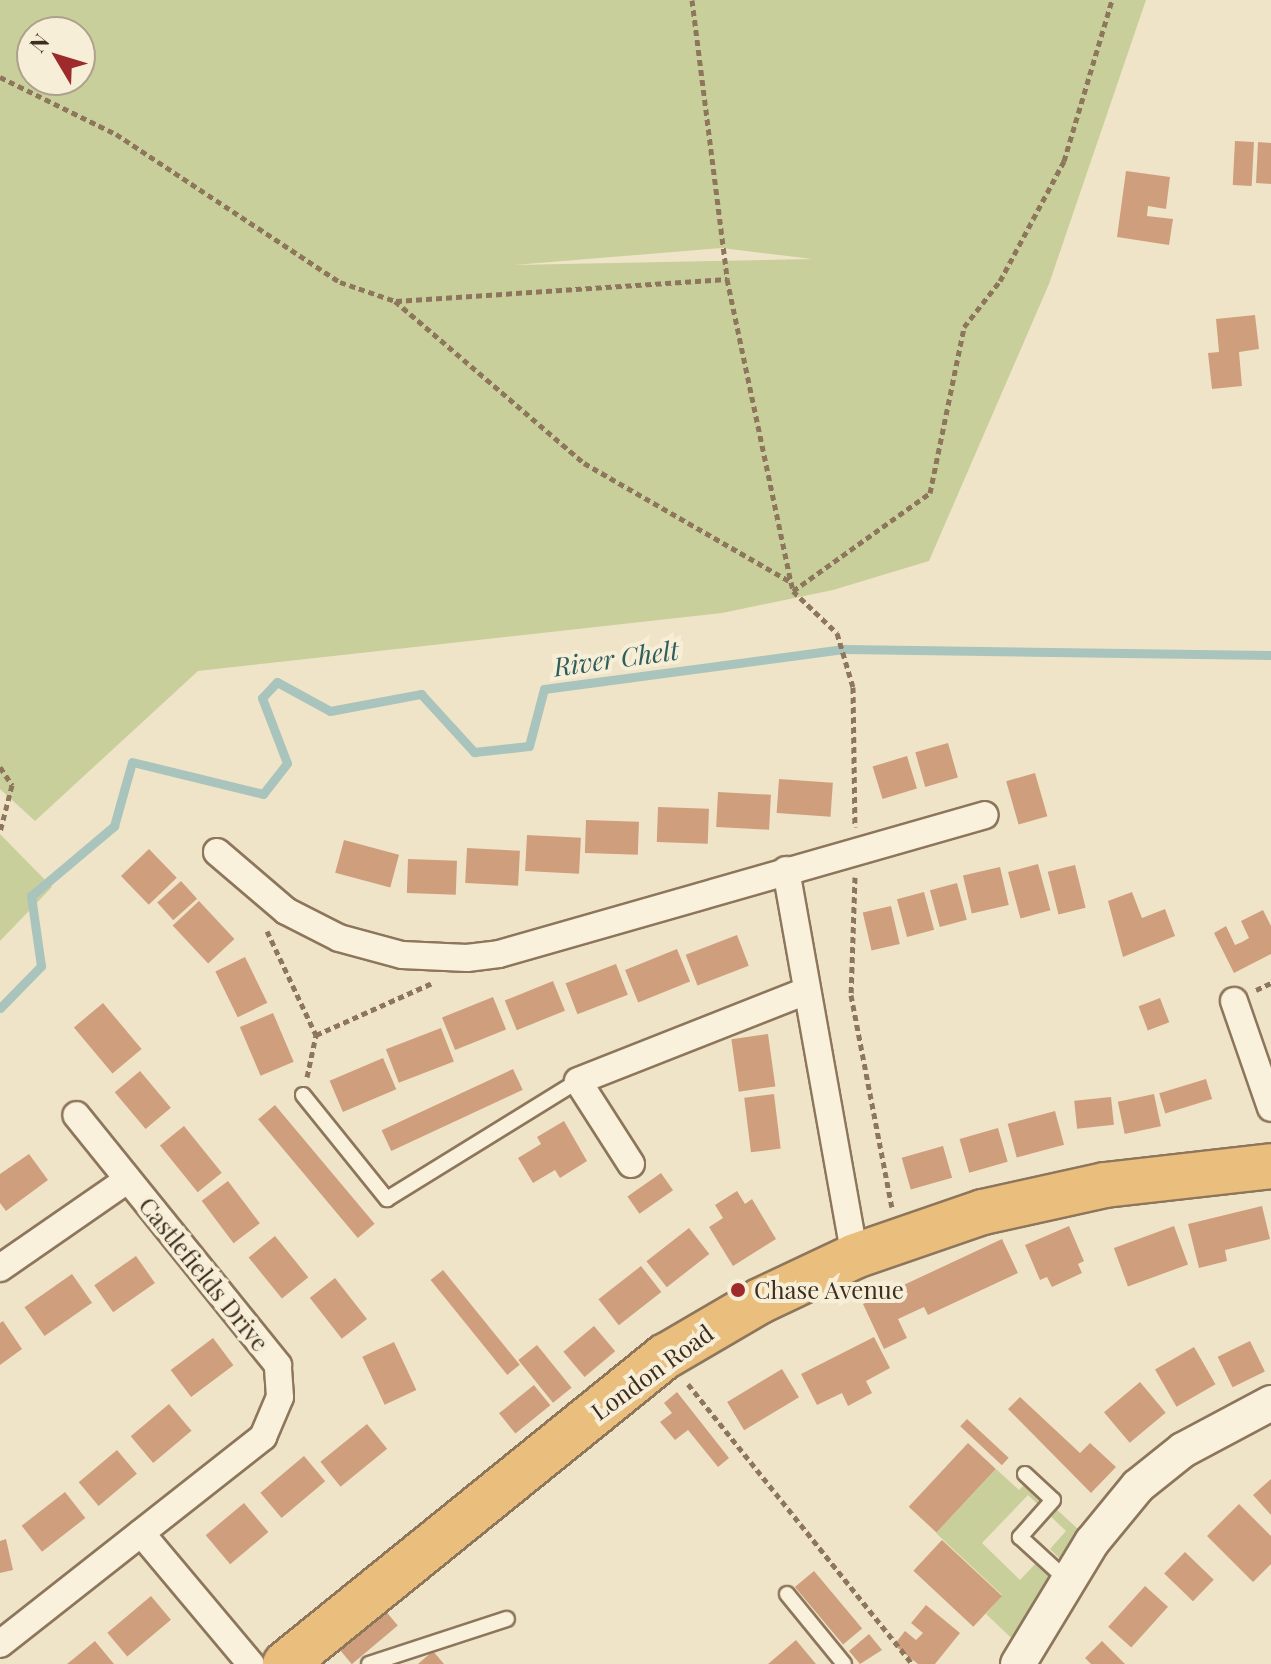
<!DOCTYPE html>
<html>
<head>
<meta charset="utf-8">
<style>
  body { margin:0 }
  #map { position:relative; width:1271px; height:1664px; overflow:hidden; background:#f0e4c8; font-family:"Playfair Display",serif }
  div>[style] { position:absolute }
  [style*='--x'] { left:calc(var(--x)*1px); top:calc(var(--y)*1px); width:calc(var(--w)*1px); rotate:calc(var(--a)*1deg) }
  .green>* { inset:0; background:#c9cf9b }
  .stream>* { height:9px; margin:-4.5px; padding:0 4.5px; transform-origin:4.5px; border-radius:4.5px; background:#a9c4bc }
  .building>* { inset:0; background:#cf9f7d; transform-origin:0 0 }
  .path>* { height:5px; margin-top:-2.5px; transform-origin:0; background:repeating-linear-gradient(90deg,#8d765c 0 6px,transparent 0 10px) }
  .roads { filter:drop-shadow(2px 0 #8d765c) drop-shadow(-2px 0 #8d765c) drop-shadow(0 2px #8d765c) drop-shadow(0 -2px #8d765c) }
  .service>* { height:14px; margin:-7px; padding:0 7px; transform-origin:7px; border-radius:7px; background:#faf1dc }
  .minor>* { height:26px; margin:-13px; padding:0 13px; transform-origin:13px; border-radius:13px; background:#faf1dc }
  .tertiary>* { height:34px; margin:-17px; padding:0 17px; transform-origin:17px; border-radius:17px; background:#faf1dc }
  .trunk>* { height:44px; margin:-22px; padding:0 22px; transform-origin:22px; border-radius:22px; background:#eabe7c }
  .dots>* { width:22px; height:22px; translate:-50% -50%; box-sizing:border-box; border:4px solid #f7eed8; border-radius:50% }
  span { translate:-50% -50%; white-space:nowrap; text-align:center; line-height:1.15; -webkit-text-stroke:8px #f7eed8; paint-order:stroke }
  .street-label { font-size:24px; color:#3d2e20 }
  .poi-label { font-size:24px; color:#3d2e20 }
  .left { translate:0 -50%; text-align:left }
  .water-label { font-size:26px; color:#2f5d5a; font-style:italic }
  .north { position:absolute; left:16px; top:16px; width:80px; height:80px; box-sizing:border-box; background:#f7eed8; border:2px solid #ada18e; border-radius:50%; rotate:308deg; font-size:22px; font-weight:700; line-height:32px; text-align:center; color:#3d2e20 }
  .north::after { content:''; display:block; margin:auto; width:28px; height:36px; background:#9e2a2b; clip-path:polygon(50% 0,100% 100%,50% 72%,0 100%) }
</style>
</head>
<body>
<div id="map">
  <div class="green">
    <div style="clip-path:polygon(evenodd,0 0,1146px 0,1049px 284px,929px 561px,833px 590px,722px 613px,198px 671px,35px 821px,0 789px,0 0,32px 32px,80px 32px,80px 80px,32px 80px,32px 32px,0 0,722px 248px,812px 259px,513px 265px,514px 265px,722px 248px)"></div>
    <div style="clip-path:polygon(0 834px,52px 887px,0 941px)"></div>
    <div style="clip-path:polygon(996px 1469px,1019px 1490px,1027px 1482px,1092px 1542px,1073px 1572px,1050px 1549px,1066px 1531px,1028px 1495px,982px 1543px,1020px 1580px,1037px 1562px,1063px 1588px,1025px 1651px,986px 1614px,1002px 1595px,936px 1533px)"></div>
  </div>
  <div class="stream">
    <div style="--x:0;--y:1008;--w:59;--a:-45.7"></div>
    <div style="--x:41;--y:966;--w:71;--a:-98.1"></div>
    <div style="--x:31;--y:896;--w:109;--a:-40.1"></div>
    <div style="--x:114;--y:826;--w:66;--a:-74.3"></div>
    <div style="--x:132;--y:762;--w:135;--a:13.7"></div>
    <div style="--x:263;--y:794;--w:39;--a:-52"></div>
    <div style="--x:287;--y:763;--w:70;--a:-111"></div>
    <div style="--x:262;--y:698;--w:22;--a:-47"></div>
    <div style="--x:277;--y:682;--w:60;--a:28.7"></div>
    <div style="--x:330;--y:711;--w:93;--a:-10.6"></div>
    <div style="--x:421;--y:694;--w:79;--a:47.6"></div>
    <div style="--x:474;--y:752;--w:55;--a:-6.2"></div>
    <div style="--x:529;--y:746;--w:59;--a:-75.3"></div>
    <div style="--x:544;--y:689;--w:304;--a:-7.6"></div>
    <div style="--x:845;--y:649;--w:426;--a:0.8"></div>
  </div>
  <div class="building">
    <div style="left:1235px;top:141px;width:19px;height:44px;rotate:3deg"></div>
    <div style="clip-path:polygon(1258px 142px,1271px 143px,1271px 184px,1256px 183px)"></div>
    <div style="clip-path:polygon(1126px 171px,1170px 177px,1166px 209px,1148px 206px,1147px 216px,1173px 219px,1169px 245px,1117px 237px)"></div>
    <div style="clip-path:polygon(1255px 315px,1259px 349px,1239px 352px,1242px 386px,1212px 389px,1208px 353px,1219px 352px,1216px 319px)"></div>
    <div style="left:948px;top:743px;width:36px;height:34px;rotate:74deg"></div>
    <div style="left:907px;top:756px;width:34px;height:36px;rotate:73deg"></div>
    <div style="left:1035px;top:773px;width:45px;height:30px;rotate:74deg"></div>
    <div style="left:779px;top:779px;width:54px;height:34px;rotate:4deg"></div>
    <div style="left:718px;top:792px;width:53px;height:35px;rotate:3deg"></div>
    <div style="left:658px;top:807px;width:51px;height:35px;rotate:2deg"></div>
    <div style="left:586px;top:820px;width:53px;height:33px;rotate:2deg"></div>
    <div style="left:527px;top:835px;width:54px;height:36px;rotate:3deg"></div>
    <div style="left:344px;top:840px;width:57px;height:34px;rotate:15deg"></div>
    <div style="left:467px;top:848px;width:53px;height:35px;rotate:3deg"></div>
    <div style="left:149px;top:849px;width:40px;height:39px;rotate:46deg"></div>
    <div style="left:408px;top:859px;width:49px;height:34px;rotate:2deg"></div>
    <div style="left:1038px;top:864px;width:48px;height:31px;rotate:75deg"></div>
    <div style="left:1075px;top:865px;width:44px;height:28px;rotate:76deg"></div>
    <div style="left:1000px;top:867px;width:39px;height:38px;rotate:77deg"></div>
    <div style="left:181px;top:881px;width:24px;height:32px;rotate:48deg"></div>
    <div style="left:957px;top:883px;width:38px;height:28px;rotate:75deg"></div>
    <div style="left:924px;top:892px;width:39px;height:28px;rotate:75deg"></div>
    <div style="clip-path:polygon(1132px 892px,1142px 918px,1165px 909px,1175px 936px,1123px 957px,1108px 901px)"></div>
    <div style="left:199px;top:901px;width:52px;height:36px;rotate:47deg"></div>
    <div style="left:891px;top:906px;width:39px;height:29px;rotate:77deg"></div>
    <div style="clip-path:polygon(1263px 910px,1271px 926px,1271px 954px,1234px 973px,1214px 933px,1226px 926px,1235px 945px,1242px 942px,1249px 938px,1241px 921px)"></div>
    <div style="left:737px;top:935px;width:33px;height:55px;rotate:69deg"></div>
    <div style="left:677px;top:949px;width:35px;height:56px;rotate:68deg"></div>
    <div style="left:245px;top:957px;width:51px;height:33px;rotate:64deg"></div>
    <div style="left:616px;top:964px;width:33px;height:54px;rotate:69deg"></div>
    <div style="left:553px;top:981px;width:32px;height:52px;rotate:68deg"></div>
    <div style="left:493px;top:997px;width:35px;height:55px;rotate:68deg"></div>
    <div style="left:1160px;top:998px;width:26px;height:23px;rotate:69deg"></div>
    <div style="left:103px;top:1003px;width:60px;height:38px;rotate:50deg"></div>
    <div style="left:273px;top:1013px;width:53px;height:36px;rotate:67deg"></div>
    <div style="left:441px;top:1028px;width:36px;height:59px;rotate:69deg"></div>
    <div style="left:768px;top:1034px;width:53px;height:37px;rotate:82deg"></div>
    <div style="left:383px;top:1058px;width:34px;height:58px;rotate:67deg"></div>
    <div style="left:513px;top:1069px;width:23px;height:145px;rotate:65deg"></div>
    <div style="left:140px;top:1071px;width:48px;height:33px;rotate:50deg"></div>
    <div style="left:1206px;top:1079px;width:21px;height:49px;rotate:73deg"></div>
    <div style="left:774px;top:1094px;width:55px;height:30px;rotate:83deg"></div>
    <div style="left:1154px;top:1094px;width:33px;height:37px;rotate:78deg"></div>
    <div style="left:1111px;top:1097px;width:28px;height:37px;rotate:84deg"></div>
    <div style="left:275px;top:1105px;width:155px;height:22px;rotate:50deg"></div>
    <div style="left:1055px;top:1111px;width:35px;height:49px;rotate:75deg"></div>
    <div style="clip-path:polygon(564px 1121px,587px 1161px,560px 1178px,555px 1170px,533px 1183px,518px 1158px,541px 1144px,537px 1137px)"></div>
    <div style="left:184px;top:1126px;width:60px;height:31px;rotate:51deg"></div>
    <div style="left:998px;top:1128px;width:35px;height:40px;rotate:74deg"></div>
    <div style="left:943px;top:1146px;width:33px;height:43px;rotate:74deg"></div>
    <div style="clip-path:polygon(29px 1154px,48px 1180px,6px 1211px,0 1203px,0 1174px)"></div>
    <div style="left:661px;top:1173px;width:21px;height:41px;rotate:55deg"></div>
    <div style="left:228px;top:1181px;width:53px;height:33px;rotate:53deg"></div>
    <div style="clip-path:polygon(737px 1191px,745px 1204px,752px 1199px,776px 1239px,733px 1266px,709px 1227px,723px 1218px,715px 1205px)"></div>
    <div style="clip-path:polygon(1262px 1206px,1270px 1239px,1225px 1250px,1227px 1261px,1199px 1268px,1188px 1224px)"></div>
    <div style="clip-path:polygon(1069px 1226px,1084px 1261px,1078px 1264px,1082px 1273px,1052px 1287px,1047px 1277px,1040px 1280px,1025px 1245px)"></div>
    <div style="left:1174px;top:1226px;width:41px;height:64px;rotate:70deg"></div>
    <div style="left:689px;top:1228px;width:33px;height:54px;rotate:52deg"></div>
    <div style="left:275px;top:1236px;width:53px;height:34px;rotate:51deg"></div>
    <div style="clip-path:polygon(1002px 1239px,1018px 1273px,928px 1315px,924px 1307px,898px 1319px,907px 1338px,884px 1349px,863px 1304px)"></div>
    <div style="left:136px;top:1256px;width:33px;height:51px;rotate:55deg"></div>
    <div style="left:641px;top:1266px;width:33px;height:54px;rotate:52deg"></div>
    <div style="left:443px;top:1270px;width:122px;height:16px;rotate:51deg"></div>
    <div style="left:72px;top:1274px;width:35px;height:58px;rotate:55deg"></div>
    <div style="left:335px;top:1278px;width:52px;height:32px;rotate:52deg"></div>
    <div style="clip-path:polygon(3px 1321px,22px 1349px,0 1365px,0 1323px)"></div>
    <div style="left:594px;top:1326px;width:33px;height:40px;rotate:50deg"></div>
    <div style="clip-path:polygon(874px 1337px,890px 1368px,866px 1381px,872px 1393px,848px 1406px,842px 1393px,817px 1405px,801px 1374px)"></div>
    <div style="left:213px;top:1338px;width:34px;height:53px;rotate:53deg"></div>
    <div style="left:1250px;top:1341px;width:34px;height:36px;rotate:64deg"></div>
    <div style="left:394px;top:1342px;width:53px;height:35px;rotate:65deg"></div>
    <div style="left:537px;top:1345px;width:55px;height:24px;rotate:51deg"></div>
    <div style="left:1194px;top:1347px;width:43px;height:45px;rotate:60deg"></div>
    <div style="left:782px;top:1369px;width:33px;height:64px;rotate:59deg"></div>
    <div style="left:1140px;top:1382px;width:40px;height:47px;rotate:50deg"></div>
    <div style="left:534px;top:1385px;width:26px;height:45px;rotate:51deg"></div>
    <div style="clip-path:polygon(677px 1392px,729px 1458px,718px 1467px,688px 1430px,675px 1440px,660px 1422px,672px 1413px,664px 1403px)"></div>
    <div style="clip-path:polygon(1020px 1397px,1080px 1453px,1090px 1443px,1116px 1467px,1091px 1493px,1008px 1409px)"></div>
    <div style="left:169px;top:1404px;width:35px;height:50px;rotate:50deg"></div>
    <div style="left:967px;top:1419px;width:57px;height:10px;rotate:43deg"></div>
    <div style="left:367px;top:1424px;width:32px;height:60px;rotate:51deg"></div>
    <div style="left:968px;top:1443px;width:38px;height:87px;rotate:43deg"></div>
    <div style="left:117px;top:1450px;width:31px;height:50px;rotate:50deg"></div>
    <div style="left:304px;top:1456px;width:33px;height:57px;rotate:50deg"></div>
    <div style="clip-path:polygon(1271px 1479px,1271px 1515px,1253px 1495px)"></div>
    <div style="left:65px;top:1492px;width:33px;height:55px;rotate:52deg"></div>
    <div style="left:244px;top:1503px;width:38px;height:50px;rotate:50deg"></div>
    <div style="clip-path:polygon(1239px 1504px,1271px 1536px,1271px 1564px,1253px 1582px,1207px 1536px)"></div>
    <div style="clip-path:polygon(6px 1539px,13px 1570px,0 1573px,0 1541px)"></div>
    <div style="left:942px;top:1540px;width:82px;height:42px;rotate:43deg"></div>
    <div style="left:1185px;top:1552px;width:40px;height:30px;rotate:44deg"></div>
    <div style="left:814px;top:1571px;width:75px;height:25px;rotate:50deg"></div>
    <div style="left:1145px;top:1586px;width:31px;height:55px;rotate:42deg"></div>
    <div style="left:151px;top:1596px;width:31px;height:57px;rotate:50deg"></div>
    <div style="clip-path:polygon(926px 1605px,960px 1633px,935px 1664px,918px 1664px,894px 1645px,905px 1631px,916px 1640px,923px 1633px,911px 1623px)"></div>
    <div style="left:383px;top:1608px;width:23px;height:60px;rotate:50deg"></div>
    <div style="clip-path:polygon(869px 1634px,882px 1650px,860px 1664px,849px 1651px)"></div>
    <div style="clip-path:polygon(796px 1640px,816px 1664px,768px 1664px)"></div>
    <div style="clip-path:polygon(95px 1641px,114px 1664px,67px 1664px,72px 1660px)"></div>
    <div style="clip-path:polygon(1102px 1641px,1125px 1664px,1091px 1664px,1085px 1658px)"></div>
    <div style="clip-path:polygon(433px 1651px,444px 1664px,418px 1664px)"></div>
  </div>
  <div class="path">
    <div style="--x:692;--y:0;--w:281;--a:82.8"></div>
    <div style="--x:727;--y:279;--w:310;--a:78.1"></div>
    <div style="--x:0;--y:77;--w:129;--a:26.2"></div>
    <div style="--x:116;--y:134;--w:268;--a:33.5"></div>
    <div style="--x:340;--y:282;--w:58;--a:19.1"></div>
    <div style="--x:395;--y:301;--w:249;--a:40.6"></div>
    <div style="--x:584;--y:463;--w:239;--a:29.9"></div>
    <div style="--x:791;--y:582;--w:9;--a:77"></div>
    <div style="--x:793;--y:591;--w:61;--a:43.7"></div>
    <div style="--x:837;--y:633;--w:56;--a:73.5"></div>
    <div style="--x:853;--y:687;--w:140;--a:89.2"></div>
    <div style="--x:396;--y:301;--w:332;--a:-3.8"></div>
    <div style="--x:793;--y:591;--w:168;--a:-35.6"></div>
    <div style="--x:930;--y:493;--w:169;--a:-78.4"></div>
    <div style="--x:964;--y:327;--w:58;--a:-52"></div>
    <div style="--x:1000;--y:281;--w:136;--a:-61.9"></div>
    <div style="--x:1064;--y:161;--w:168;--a:-73.4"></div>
    <div style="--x:0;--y:767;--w:22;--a:56"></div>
    <div style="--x:12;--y:785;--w:49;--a:104.3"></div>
    <div style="--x:855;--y:877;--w:118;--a:91.9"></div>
    <div style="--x:851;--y:995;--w:216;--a:79.1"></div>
    <div style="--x:267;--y:931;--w:115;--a:64.8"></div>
    <div style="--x:316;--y:1035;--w:127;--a:-24.1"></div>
    <div style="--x:1256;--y:990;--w:17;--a:-25"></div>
    <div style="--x:307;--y:1077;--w:43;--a:-77.9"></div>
    <div style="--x:688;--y:1384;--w:359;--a:51.3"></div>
  </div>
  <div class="roads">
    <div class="service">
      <div style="--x:303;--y:1095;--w:134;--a:51.1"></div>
      <div style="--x:387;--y:1199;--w:225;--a:-31.7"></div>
      <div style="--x:1025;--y:1474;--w:38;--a:43"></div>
      <div style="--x:1053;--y:1500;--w:50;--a:131.7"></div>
      <div style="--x:1020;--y:1537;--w:65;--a:42.5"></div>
      <div style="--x:787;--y:1594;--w:90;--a:50.8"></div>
      <div style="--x:369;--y:1664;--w:145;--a:-18.1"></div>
    </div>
    <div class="minor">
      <div style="--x:217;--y:852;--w:91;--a:40.5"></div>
      <div style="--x:286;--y:911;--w:59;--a:27"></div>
      <div style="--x:339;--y:938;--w:65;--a:15.1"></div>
      <div style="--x:402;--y:955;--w:65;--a:2.6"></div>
      <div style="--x:467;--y:958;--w:32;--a:-7"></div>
      <div style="--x:499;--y:954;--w:505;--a:-15.96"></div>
      <div style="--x:786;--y:870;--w:392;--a:79.9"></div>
      <div style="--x:1234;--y:1001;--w:113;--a:70.9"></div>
      <div style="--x:631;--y:1164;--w:98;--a:-122.6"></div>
      <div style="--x:578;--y:1081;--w:245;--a:-21.5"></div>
      <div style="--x:0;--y:1268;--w:155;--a:-34.7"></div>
      <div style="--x:141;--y:1533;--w:171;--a:50"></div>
      <div style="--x:0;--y:1644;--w:335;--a:-38.2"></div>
      <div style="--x:263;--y:1437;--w:43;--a:-67"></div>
      <div style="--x:280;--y:1397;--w:32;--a:-94"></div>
      <div style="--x:278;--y:1365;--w:321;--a:-128.9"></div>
    </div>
    <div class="tertiary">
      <div style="--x:1018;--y:1664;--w:143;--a:-58.8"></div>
      <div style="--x:1092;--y:1542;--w:72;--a:-50.6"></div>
      <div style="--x:1138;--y:1486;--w:58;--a:-38.7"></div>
      <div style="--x:1183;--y:1450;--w:100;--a:-28.1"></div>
    </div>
    <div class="trunk">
      <div style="--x:285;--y:1664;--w:490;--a:-39"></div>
      <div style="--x:666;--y:1356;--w:109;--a:-30.3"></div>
      <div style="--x:760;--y:1301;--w:105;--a:-25.3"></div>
      <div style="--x:855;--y:1256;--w:135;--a:-19"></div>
      <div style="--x:983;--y:1212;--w:125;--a:-12.5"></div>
      <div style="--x:1105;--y:1185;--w:167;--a:-6.5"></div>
    </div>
  </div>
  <div class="dots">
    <div style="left:738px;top:1290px;background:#9e2a2b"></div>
  </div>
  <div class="street-label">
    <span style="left:204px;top:1274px;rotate:51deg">Castlefields Drive</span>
    <span style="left:652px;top:1372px;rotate:-36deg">London Road</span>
  </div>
  <div class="poi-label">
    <span class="left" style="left:754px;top:1290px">Chase Avenue</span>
  </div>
  <div class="water-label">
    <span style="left:616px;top:658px;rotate:-8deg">River Chelt</span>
  </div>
  <div class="north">N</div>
</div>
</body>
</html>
